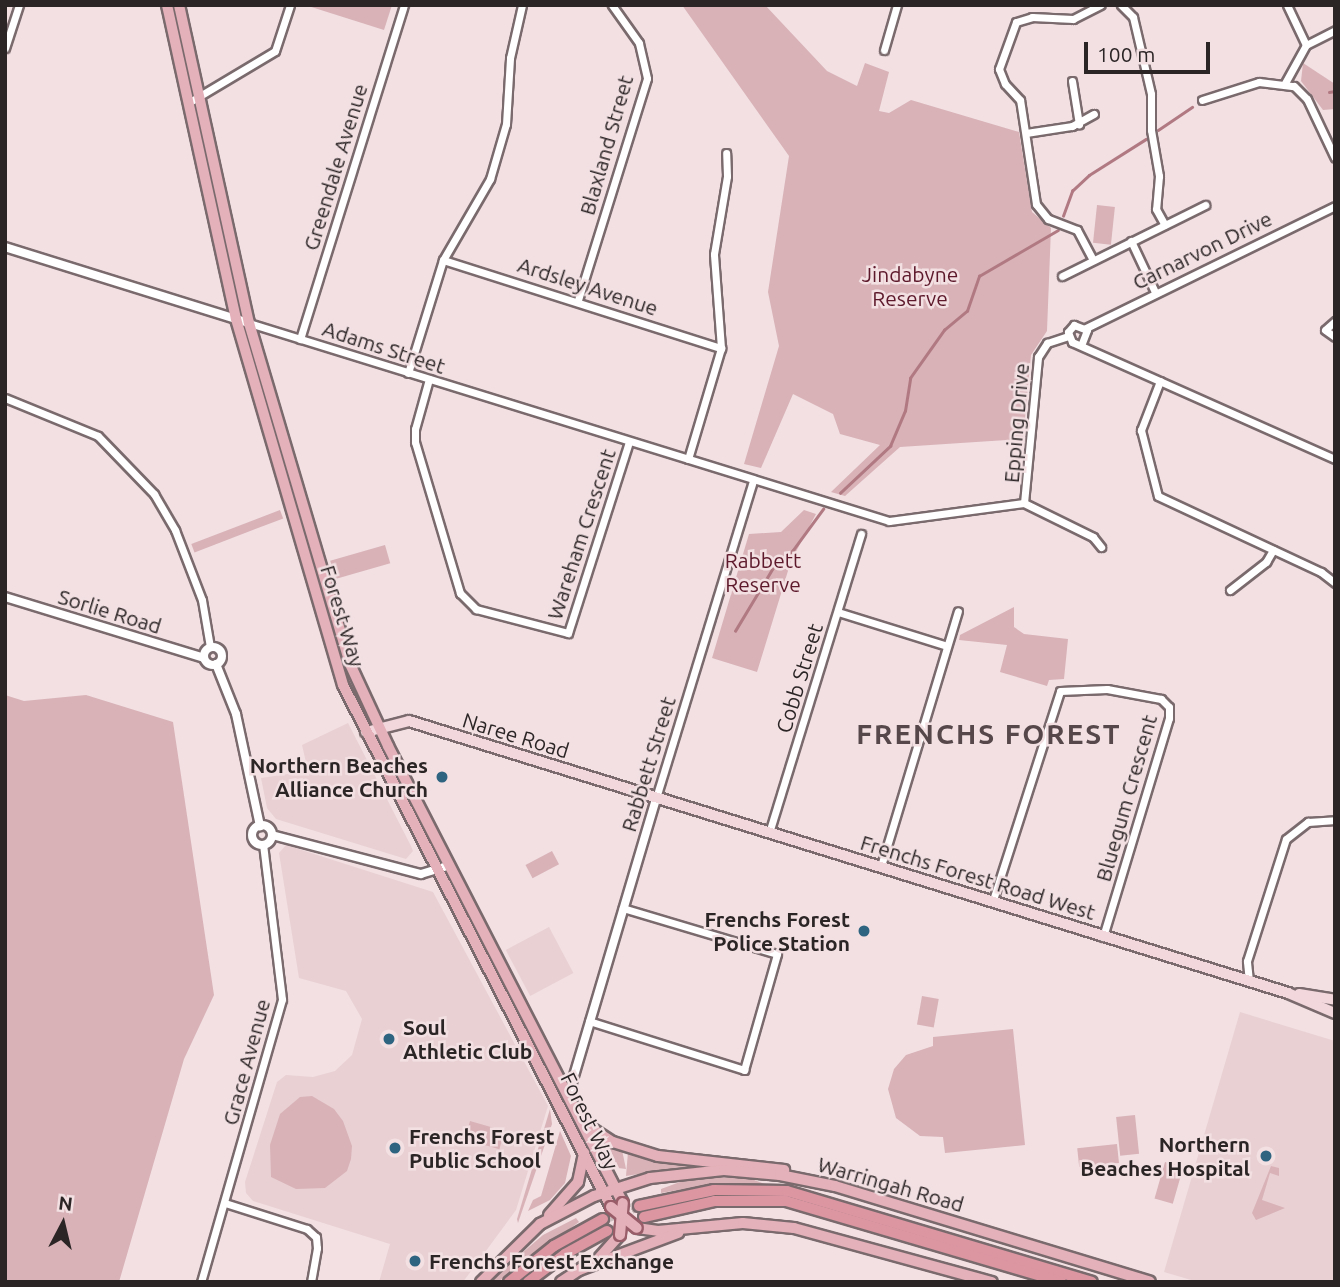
<!DOCTYPE html>
<html>
<head>
<meta charset="utf-8">
<style>
  body { margin:0 }
  #map { position:relative; width:1340px; height:1287px; overflow:hidden; background:#f2e0e3; font-family:Ubuntu,sans-serif }
  div>[style] { position:absolute }
  [style*='--x'] { left:calc(var(--x)*1px); top:calc(var(--y)*1px); width:calc(var(--w)*1px); rotate:calc(var(--a)*1deg) }
  .built>* { inset:0; background:#e9d0d3; transform-origin:0 0 }
  .green>* { inset:0; background:#d8b2b7; transform-origin:0 0 }
  .stream>* { height:2.5px; margin:-1.25px; padding:0 1.25px; transform-origin:1.25px; border-radius:1.25px; background:#b17a83 }
  .trunk-tunnel>* { height:10px; margin-top:-5px; transform-origin:0; background:repeating-linear-gradient(90deg,#cabbbd 0 10px,transparent 0 15px) }
  .roads { filter:drop-shadow(2px 0 #7a6a6d) drop-shadow(-2px 0 #7a6a6d) drop-shadow(0 2px #7a6a6d) drop-shadow(0 -2px #7a6a6d) }
  .minor>* { height:7px; margin:-3.5px; padding:0 3.5px; transform-origin:3.5px; border-radius:3.5px; background:#fff }
  .tertiary>* { height:8px; margin:-4px; padding:0 4px; transform-origin:4px; border-radius:4px; background:#fff }
  .tertiary>.ring { margin:-4px; padding:0; box-sizing:content-box; background:none; border:8px solid #fff; border-radius:50% }
  .secondary>* { height:10px; margin:-5px; padding:0 5px; transform-origin:5px; border-radius:5px; background:#f2d7dc }
  .primary>* { height:10px; margin:-5px; padding:0 5px; transform-origin:5px; border-radius:5px; background:#e4b0b9 }
  .trunk>* { height:10px; margin:-5px; padding:0 5px; transform-origin:5px; border-radius:5px; background:#db96a2 }
  .bridges { filter:drop-shadow(2px 0 #985d68) drop-shadow(-2px 0 #985d68) drop-shadow(0 2px #985d68) drop-shadow(0 -2px #985d68) }
  .primary-bridge>* { height:10px; margin:-5px; padding:0 5px; transform-origin:5px; border-radius:5px; background:#e4b0b9 }
  .dots>* { width:19px; height:19px; translate:-50% -50%; box-sizing:border-box; border:4px solid #f2e0e3; border-radius:50% }
  span { translate:-50% -50%; white-space:nowrap; text-align:center; line-height:1.15; -webkit-text-stroke:5px #f2e0e3; paint-order:stroke }
  .street-label { font-size:21px; color:#2c2526 }
  .park-label { font-size:21px; color:#5d192b }
  .poi-label { font-size:21px; color:#2c2526; font-weight:700 }
  .right { translate:-100% -50%; text-align:right }
  .left { translate:0 -50%; text-align:left }
  .district-label { font-size:28px; color:#56484a; font-weight:700; letter-spacing:2px }
  .frame { position:absolute; inset:0; border:7px solid #2c2526; pointer-events:none }
  .north { position:absolute; left:28px; top:1189px; width:70px; height:70px; -webkit-text-stroke:5px #f2e0e3; paint-order:stroke; rotate:7deg; font-size:19px; font-weight:700; line-height:28px; text-align:center; color:#2c2526 }
  .north::after { content:''; display:block; margin:auto; width:24px; height:32px; background:#2c2526; clip-path:polygon(50% 0,100% 100%,50% 72%,0 100%) }
  .scale { position:absolute; left:1084px; top:42px; width:126px; height:32px; box-sizing:border-box; border:4px solid #2c2526; border-top:0; padding-left:9px; font-size:21px; line-height:24px; white-space:nowrap; color:#2c2526; -webkit-text-stroke:5px #f2e0e3; paint-order:stroke }
</style>
</head>
<body>
<div id="map">
  <div class="built">
    <div style="clip-path:polygon(348px 723px,411px 846px,413px 851px,406px 859px,276px 819px,267px 808px,261px 778px,308px 771px,302px 745px)"></div>
    <div style="clip-path:polygon(286px 845px,433px 892px,548px 1106px,516px 1210px,463px 1282px,379px 1282px,390px 1244px,253px 1201px,246px 1193px,245px 1182px,277px 1082px,286px 1075px,313px 1077px,335px 1071px,352px 1055px,362px 1019px,346px 991px,299px 978px,279px 853px)"></div>
    <div style="left:549px;top:927px;width:52px;height:49px;rotate:62deg"></div>
    <div style="clip-path:polygon(1240px 1012px,1335px 1041px,1335px 1282px,1198px 1282px,1164px 1272px)"></div>
  </div>
  <div class="green">
    <div style="clip-path:polygon(305px 5px,392px 5px,384px 30px)"></div>
    <div style="clip-path:polygon(682px 5px,765px 5px,827px 71px,857px 86px,865px 63px,889px 72px,879px 111px,889px 113px,911px 100px,1019px 132px,1032px 212px,1051px 228px,1047px 331px,1031px 355px,1023px 439px,900px 447px,845px 496px,831px 492px,880px 445px,840px 434px,833px 414px,793px 394px,761px 468px,744px 464px,779px 346px,768px 292px,789px 156px)"></div>
    <div style="clip-path:polygon(1303px 63px,1335px 84px,1335px 109px,1323px 110px,1301px 81px)"></div>
    <div style="left:1097px;top:205px;width:18px;height:38px;rotate:6deg"></div>
    <div style="left:280px;top:510px;width:9px;height:95px;rotate:69deg"></div>
    <div style="clip-path:polygon(804px 510px,816px 514px,791px 561px,757px 672px,712px 658px,749px 534px,781px 532px)"></div>
    <div style="left:385px;top:545px;width:19px;height:57px;rotate:74deg"></div>
    <div style="clip-path:polygon(1014px 607px,1014px 627px,1024px 634px,1068px 639px,1064px 679px,1049px 680px,1047px 686px,1000px 672px,1007px 645px,959px 640px,960px 635px)"></div>
    <div style="clip-path:polygon(5px 695px,24px 701px,86px 695px,173px 722px,214px 995px,184px 1059px,119px 1282px,5px 1282px)"></div>
    <div style="left:552px;top:851px;width:15px;height:30px;rotate:62deg"></div>
    <div style="left:922px;top:996px;width:17px;height:29px;rotate:10deg"></div>
    <div style="clip-path:polygon(1013px 1029px,1025px 1145px,945px 1153px,943px 1137px,920px 1136px,896px 1118px,888px 1089px,894px 1069px,906px 1055px,933px 1046px,933px 1037px)"></div>
    <div style="clip-path:polygon(312px 1096px,334px 1109px,343px 1121px,352px 1146px,351px 1159px,347px 1171px,325px 1188px,296px 1189px,271px 1177px,270px 1145px,280px 1114px,300px 1097px)"></div>
    <div style="clip-path:polygon(550px 1109px,552px 1124px,518px 1223px,517px 1219px)"></div>
    <div style="left:1135px;top:1115px;width:39px;height:19px;rotate:84deg"></div>
    <div style="left:470px;top:1121px;width:36px;height:19px;rotate:16deg"></div>
    <div style="clip-path:polygon(560px 1131px,571px 1156px,565px 1183px,550px 1200px,528px 1211px,533px 1200px,541px 1196px)"></div>
    <div style="left:1117px;top:1144px;width:19px;height:40px;rotate:84deg"></div>
    <div style="clip-path:polygon(609px 1147px,622px 1150px,626px 1169px,618px 1168px)"></div>
    <div style="clip-path:polygon(628px 1152px,703px 1164px,626px 1176px)"></div>
    <div style="left:1165px;top:1162px;width:19px;height:38px;rotate:16deg"></div>
    <div style="clip-path:polygon(1271px 1166px,1279px 1168px,1279px 1176px,1270px 1173px,1262px 1200px,1285px 1208px,1256px 1220px,1252px 1213px)"></div>
    <div style="clip-path:polygon(711px 1177px,749px 1178px,765px 1184px,707px 1185px,661px 1193px,661px 1189px,680px 1182px)"></div>
    <div style="clip-path:polygon(576px 1218px,579px 1222px,498px 1282px,488px 1282px,543px 1235px)"></div>
  </div>
  <div class="stream">
    <div style="--x:1329;--y:92;--w:6;--a:-9"></div>
    <div style="--x:1158;--y:130;--w:41;--a:-34.1"></div>
    <div style="--x:1063;--y:216;--w:27;--a:-70"></div>
    <div style="--x:1072;--y:191;--w:23;--a:-43"></div>
    <div style="--x:1089;--y:175;--w:67;--a:-32.3"></div>
    <div style="--x:840;--y:493;--w:69;--a:-43.2"></div>
    <div style="--x:890;--y:446;--w:38;--a:-67"></div>
    <div style="--x:905;--y:411;--w:33;--a:-81"></div>
    <div style="--x:910;--y:378;--w:59;--a:-54.7"></div>
    <div style="--x:944;--y:330;--w:30;--a:-40"></div>
    <div style="--x:967;--y:311;--w:37;--a:-71"></div>
    <div style="--x:979;--y:276;--w:91;--a:-30.2"></div>
    <div style="--x:735;--y:631;--w:76;--a:-59"></div>
    <div style="--x:774;--y:566;--w:25;--a:-40"></div>
    <div style="--x:793;--y:550;--w:51;--a:-53.8"></div>
  </div>
  <div class="trunk-tunnel">
    <div style="--x:603;--y:1219;--w:38;--a:-20"></div>
  </div>
  <div class="roads">
    <div class="minor">
      <div style="--x:1121;--y:5;--w:17;--a:45"></div>
      <div style="--x:1133;--y:17;--w:79;--a:76.8"></div>
      <div style="--x:1151;--y:94;--w:36;--a:90"></div>
      <div style="--x:1151;--y:130;--w:47;--a:80.1"></div>
      <div style="--x:1159;--y:176;--w:33;--a:95"></div>
      <div style="--x:1156;--y:209;--w:18;--a:61"></div>
      <div style="--x:1287;--y:5;--w:44;--a:64.6"></div>
      <div style="--x:5;--y:48;--w:45;--a:-72"></div>
      <div style="--x:884;--y:50;--w:47;--a:-73.9"></div>
      <div style="--x:1072;--y:81;--w:44;--a:80.8"></div>
      <div style="--x:1285;--y:83;--w:43;--a:-61.1"></div>
      <div style="--x:1306;--y:45;--w:33;--a:-27"></div>
      <div style="--x:1202;--y:100;--w:60;--a:-17.5"></div>
      <div style="--x:1259;--y:82;--w:35;--a:7"></div>
      <div style="--x:1294;--y:86;--w:18;--a:45"></div>
      <div style="--x:1307;--y:99;--w:65;--a:64.6"></div>
      <div style="--x:188;--y:103;--w:101;--a:-30.9"></div>
      <div style="--x:275;--y:51;--w:48;--a:-71.9"></div>
      <div style="--x:1026;--y:133;--w:47;--a:-8.7"></div>
      <div style="--x:1072;--y:126;--w:25;--a:-29"></div>
      <div style="--x:1131;--y:241;--w:56;--a:64.8"></div>
      <div style="--x:443;--y:260;--w:292;--a:17.6"></div>
      <div style="--x:1093;--y:260;--w:34;--a:-118"></div>
      <div style="--x:1077;--y:230;--w:31;--a:-159"></div>
      <div style="--x:1048;--y:219;--w:19;--a:-129"></div>
      <div style="--x:1036;--y:204;--w:105;--a:-98.7"></div>
      <div style="--x:1020;--y:100;--w:22;--a:-133"></div>
      <div style="--x:1005;--y:84;--w:16;--a:-112"></div>
      <div style="--x:999;--y:69;--w:50;--a:-70.1"></div>
      <div style="--x:1016;--y:22;--w:17;--a:-17"></div>
      <div style="--x:1032;--y:17;--w:41;--a:2.8"></div>
      <div style="--x:1073;--y:19;--w:31;--a:-27"></div>
      <div style="--x:1062;--y:276;--w:160;--a:-26.4"></div>
      <div style="--x:578;--y:300;--w:232;--a:-72.7"></div>
      <div style="--x:647;--y:78;--w:36;--a:-103"></div>
      <div style="--x:639;--y:43;--w:47;--a:-125.4"></div>
      <div style="--x:1335;--y:321;--w:13;--a:138"></div>
      <div style="--x:1325;--y:330;--w:12;--a:35"></div>
      <div style="--x:249;--y:323;--w:670;--a:17.19"></div>
      <div style="--x:889;--y:521;--w:136;--a:-7.6"></div>
      <div style="--x:1024;--y:503;--w:147;--a:-84.5"></div>
      <div style="--x:1038;--y:357;--w:17;--a:-57"></div>
      <div style="--x:1047;--y:343;--w:22;--a:-18"></div>
      <div style="--x:1086;--y:328;--w:277;--a:-26.1"></div>
      <div style="--x:300;--y:339;--w:350;--a:-72.7"></div>
      <div style="--x:1082;--y:343;--w:14;--a:-69"></div>
      <div style="--x:1087;--y:330;--w:14;--a:-159"></div>
      <div style="--x:1074;--y:325;--w:9;--a:131"></div>
      <div style="--x:1068;--y:332;--w:11;--a:68"></div>
      <div style="--x:1072;--y:342;--w:288;--a:24"></div>
      <div style="--x:408;--y:373;--w:118;--a:-72.8"></div>
      <div style="--x:443;--y:260;--w:94;--a:-59.9"></div>
      <div style="--x:490;--y:179;--w:57;--a:-73.8"></div>
      <div style="--x:506;--y:124;--w:66;--a:-86.5"></div>
      <div style="--x:510;--y:58;--w:54;--a:-77.2"></div>
      <div style="--x:429;--y:379;--w:52;--a:105.6"></div>
      <div style="--x:415;--y:429;--w:13;--a:90"></div>
      <div style="--x:415;--y:442;--w:158;--a:73.4"></div>
      <div style="--x:460;--y:593;--w:23;--a:45"></div>
      <div style="--x:476;--y:609;--w:95;--a:14.6"></div>
      <div style="--x:568;--y:633;--w:201;--a:-72.3"></div>
      <div style="--x:1160;--y:381;--w:53;--a:111.2"></div>
      <div style="--x:1141;--y:430;--w:68;--a:75.6"></div>
      <div style="--x:1158;--y:496;--w:180;--a:25"></div>
      <div style="--x:1321;--y:572;--w:18;--a:38"></div>
      <div style="--x:5;--y:398;--w:100;--a:22.2"></div>
      <div style="--x:98;--y:436;--w:81;--a:46"></div>
      <div style="--x:154;--y:494;--w:42;--a:59.7"></div>
      <div style="--x:175;--y:530;--w:75;--a:68.9"></div>
      <div style="--x:202;--y:600;--w:48;--a:80.3"></div>
      <div style="--x:688;--y:459;--w:116;--a:-73.4"></div>
      <div style="--x:721;--y:348;--w:94;--a:-94.3"></div>
      <div style="--x:714;--y:254;--w:79;--a:-80.5"></div>
      <div style="--x:727;--y:176;--w:23;--a:-92"></div>
      <div style="--x:1024;--y:503;--w:77;--a:26.2"></div>
      <div style="--x:1093;--y:537;--w:13;--a:51"></div>
      <div style="--x:1230;--y:590;--w:46;--a:-37.9"></div>
      <div style="--x:1266;--y:562;--w:14;--a:-60"></div>
      <div style="--x:838;--y:612;--w:114;--a:17.3"></div>
      <div style="--x:656;--y:798;--w:332;--a:-73"></div>
      <div style="--x:769;--y:833;--w:313;--a:-72.9"></div>
      <div style="--x:881;--y:866;--w:266;--a:-73.2"></div>
      <div style="--x:993;--y:900;--w:219;--a:-72.2"></div>
      <div style="--x:1060;--y:691;--w:47;--a:-2.4"></div>
      <div style="--x:1107;--y:689;--w:55;--a:10.5"></div>
      <div style="--x:1161;--y:699;--w:11;--a:45"></div>
      <div style="--x:1169;--y:707;--w:11;--a:90"></div>
      <div style="--x:1169;--y:718;--w:229;--a:106.8"></div>
      <div style="--x:1249;--y:981;--w:20;--a:-96"></div>
      <div style="--x:1247;--y:961;--w:128;--a:-72.3"></div>
      <div style="--x:1286;--y:839;--w:28;--a:-38"></div>
      <div style="--x:1308;--y:822;--w:27;--a:-4"></div>
      <div style="--x:589;--y:1021;--w:163;--a:17.5"></div>
      <div style="--x:744;--y:1070;--w:121;--a:-74.1"></div>
      <div style="--x:777;--y:954;--w:161;--a:-163.4"></div>
      <div style="--x:225;--y:1203;--w:86;--a:17.6"></div>
      <div style="--x:307;--y:1229;--w:12;--a:42"></div>
      <div style="--x:316;--y:1237;--w:11;--a:85"></div>
      <div style="--x:317;--y:1248;--w:35;--a:100"></div>
      <div style="--x:201;--y:1282;--w:294;--a:-74"></div>
      <div style="--x:282;--y:999;--w:155;--a:-97"></div>
    </div>
    <div class="tertiary">
      <div style="--x:5;--y:247;--w:256;--a:17.3"></div>
      <div style="--x:5;--y:597;--w:208;--a:17"></div>
      <div class="ring" style="left:204px;top:647px;width:10px;height:10px"></div>
      <div style="--x:216;--y:664;--w:54;--a:68.2"></div>
      <div style="--x:236;--y:714;--w:115;--a:77.9"></div>
      <div class="ring" style="left:252px;top:825px;width:12px;height:12px"></div>
      <div style="--x:272;--y:835;--w:154;--a:14.7"></div>
      <div style="--x:421;--y:874;--w:30;--a:-17"></div>
      <div style="--x:568;--y:1096;--w:311;--a:-73.5"></div>
    </div>
    <div class="secondary">
      <div style="--x:366;--y:732;--w:44;--a:-14.3"></div>
      <div style="--x:409;--y:721;--w:920;--a:17.19"></div>
      <div style="--x:1288;--y:993;--w:51;--a:23.1"></div>
      <div style="--x:1299;--y:994;--w:36;--a:9"></div>
    </div>
    <div class="primary">
      <div style="--x:167;--y:5;--w:321;--a:77.6"></div>
      <div style="--x:236;--y:319;--w:381;--a:73.7"></div>
      <div style="--x:343;--y:685;--w:587;--a:62.82"></div>
      <div style="--x:179;--y:5;--w:326;--a:77.6"></div>
      <div style="--x:249;--y:323;--w:356;--a:73.5"></div>
      <div style="--x:350;--y:664;--w:90;--a:65.1"></div>
      <div style="--x:388;--y:746;--w:514;--a:62.79"></div>
      <div style="--x:588;--y:1126;--w:30;--a:33"></div>
      <div style="--x:613;--y:1142;--w:47;--a:17.3"></div>
      <div style="--x:658;--y:1156;--w:127;--a:6.3"></div>
      <div style="--x:549;--y:1215;--w:44;--a:-48.7"></div>
      <div style="--x:578;--y:1182;--w:30;--a:-78"></div>
      <div style="--x:637;--y:1228;--w:21;--a:8"></div>
      <div style="--x:658;--y:1231;--w:85;--a:-5.4"></div>
      <div style="--x:743;--y:1223;--w:51;--a:5.6"></div>
      <div style="--x:794;--y:1228;--w:205;--a:15.3"></div>
      <div style="--x:599;--y:1258;--w:31;--a:-48"></div>
      <div style="--x:579;--y:1270;--w:106;--a:-20.5"></div>
      <div style="--x:481;--y:1282;--w:83;--a:-44.5"></div>
      <div style="--x:540;--y:1224;--w:61;--a:-27.4"></div>
      <div style="--x:594;--y:1196;--w:59;--a:-17.8"></div>
      <div style="--x:650;--y:1178;--w:74;--a:-6.2"></div>
      <div style="--x:724;--y:1170;--w:56;--a:5.1"></div>
      <div style="--x:780;--y:1175;--w:56;--a:11.3"></div>
      <div style="--x:835;--y:1186;--w:329;--a:16.9"></div>
      <div style="--x:561;--y:1282;--w:29;--a:-34"></div>
    </div>
    <div class="trunk">
      <div style="--x:639;--y:1206;--w:77;--a:-12"></div>
      <div style="--x:714;--y:1190;--w:73;--a:0.8"></div>
      <div style="--x:787;--y:1191;--w:318;--a:16.6"></div>
      <div style="--x:644;--y:1217;--w:73;--a:-12.7"></div>
      <div style="--x:715;--y:1201;--w:71;--a:0"></div>
      <div style="--x:786;--y:1201;--w:287;--a:16.4"></div>
      <div style="--x:509;--y:1282;--w:58;--a:-38.7"></div>
      <div style="--x:554;--y:1246;--w:56;--a:-28.9"></div>
      <div style="--x:528;--y:1282;--w:46;--a:-37.1"></div>
      <div style="--x:565;--y:1254;--w:48;--a:-28.7"></div>
    </div>
  </div>
  <div class="bridges">
    <div class="primary-bridge">
      <div style="--x:611;--y:1207;--w:33;--a:39"></div>
      <div style="--x:620;--y:1235;--w:32;--a:-85"></div>
    </div>
  </div>
  <div class="dots">
    <div style="left:442px;top:777px;background:#2f6480"></div>
    <div style="left:864px;top:931px;background:#2f6480"></div>
    <div style="left:389px;top:1039px;background:#2f6480"></div>
    <div style="left:395px;top:1148px;background:#2f6480"></div>
    <div style="left:1266px;top:1156px;background:#2f6480"></div>
    <div style="left:415px;top:1261px;background:#2f6480"></div>
  </div>
  <div class="street-label">
    <span style="left:606px;top:145px;rotate:-74deg">Blaxland Street</span>
    <span style="left:335px;top:167px;rotate:-73deg">Greendale Avenue</span>
    <span style="left:1202px;top:250px;rotate:-26deg">Carnarvon Drive</span>
    <span style="left:588px;top:286px;rotate:18deg">Ardsley Avenue</span>
    <span style="left:384px;top:347px;rotate:18deg">Adams Street</span>
    <span style="left:1016px;top:423px;rotate:-85deg">Epping Drive</span>
    <span style="left:581px;top:534px;rotate:-72deg">Wareham Crescent</span>
    <span style="left:110px;top:611px;rotate:17deg">Sorlie Road</span>
    <span style="left:343px;top:616px;rotate:73deg">Forest Way</span>
    <span style="left:799px;top:678px;rotate:-73deg">Cobb Street</span>
    <span style="left:516px;top:735px;rotate:17deg">Naree Road</span>
    <span style="left:648px;top:764px;rotate:-73deg">Rabbett Street</span>
    <span style="left:1126px;top:798px;rotate:-74deg">Bluegum Crescent</span>
    <span style="left:978px;top:877px;rotate:17deg">Frenchs Forest Road West</span>
    <span style="left:246px;top:1062px;rotate:-75deg">Grace Avenue</span>
    <span style="left:590px;top:1121px;rotate:64deg">Forest Way</span>
    <span style="left:891px;top:1184px;rotate:16deg">Warringah Road</span>
  </div>
  <div class="park-label">
    <span style="left:910px;top:286px">Jindabyne<br>Reserve</span>
    <span style="left:763px;top:572px">Rabbett<br>Reserve</span>
  </div>
  <div class="poi-label">
    <span class="right" style="left:428px;top:777px">Northern Beaches<br>Alliance Church</span>
    <span class="right" style="left:850px;top:931px">Frenchs Forest<br>Police Station</span>
    <span class="left" style="left:403px;top:1039px">Soul<br>Athletic Club</span>
    <span class="left" style="left:409px;top:1148px">Frenchs Forest<br>Public School</span>
    <span class="right" style="left:1250px;top:1156px">Northern<br>Beaches Hospital</span>
    <span class="left" style="left:429px;top:1261px">Frenchs Forest Exchange</span>
  </div>
  <div class="district-label">
    <span style="left:989px;top:734px">FRENCHS FOREST</span>
  </div>
  <div class="frame"></div>
  <div class="north">N</div>
  <div class="scale">100 m</div>
</div>
</body>
</html>
